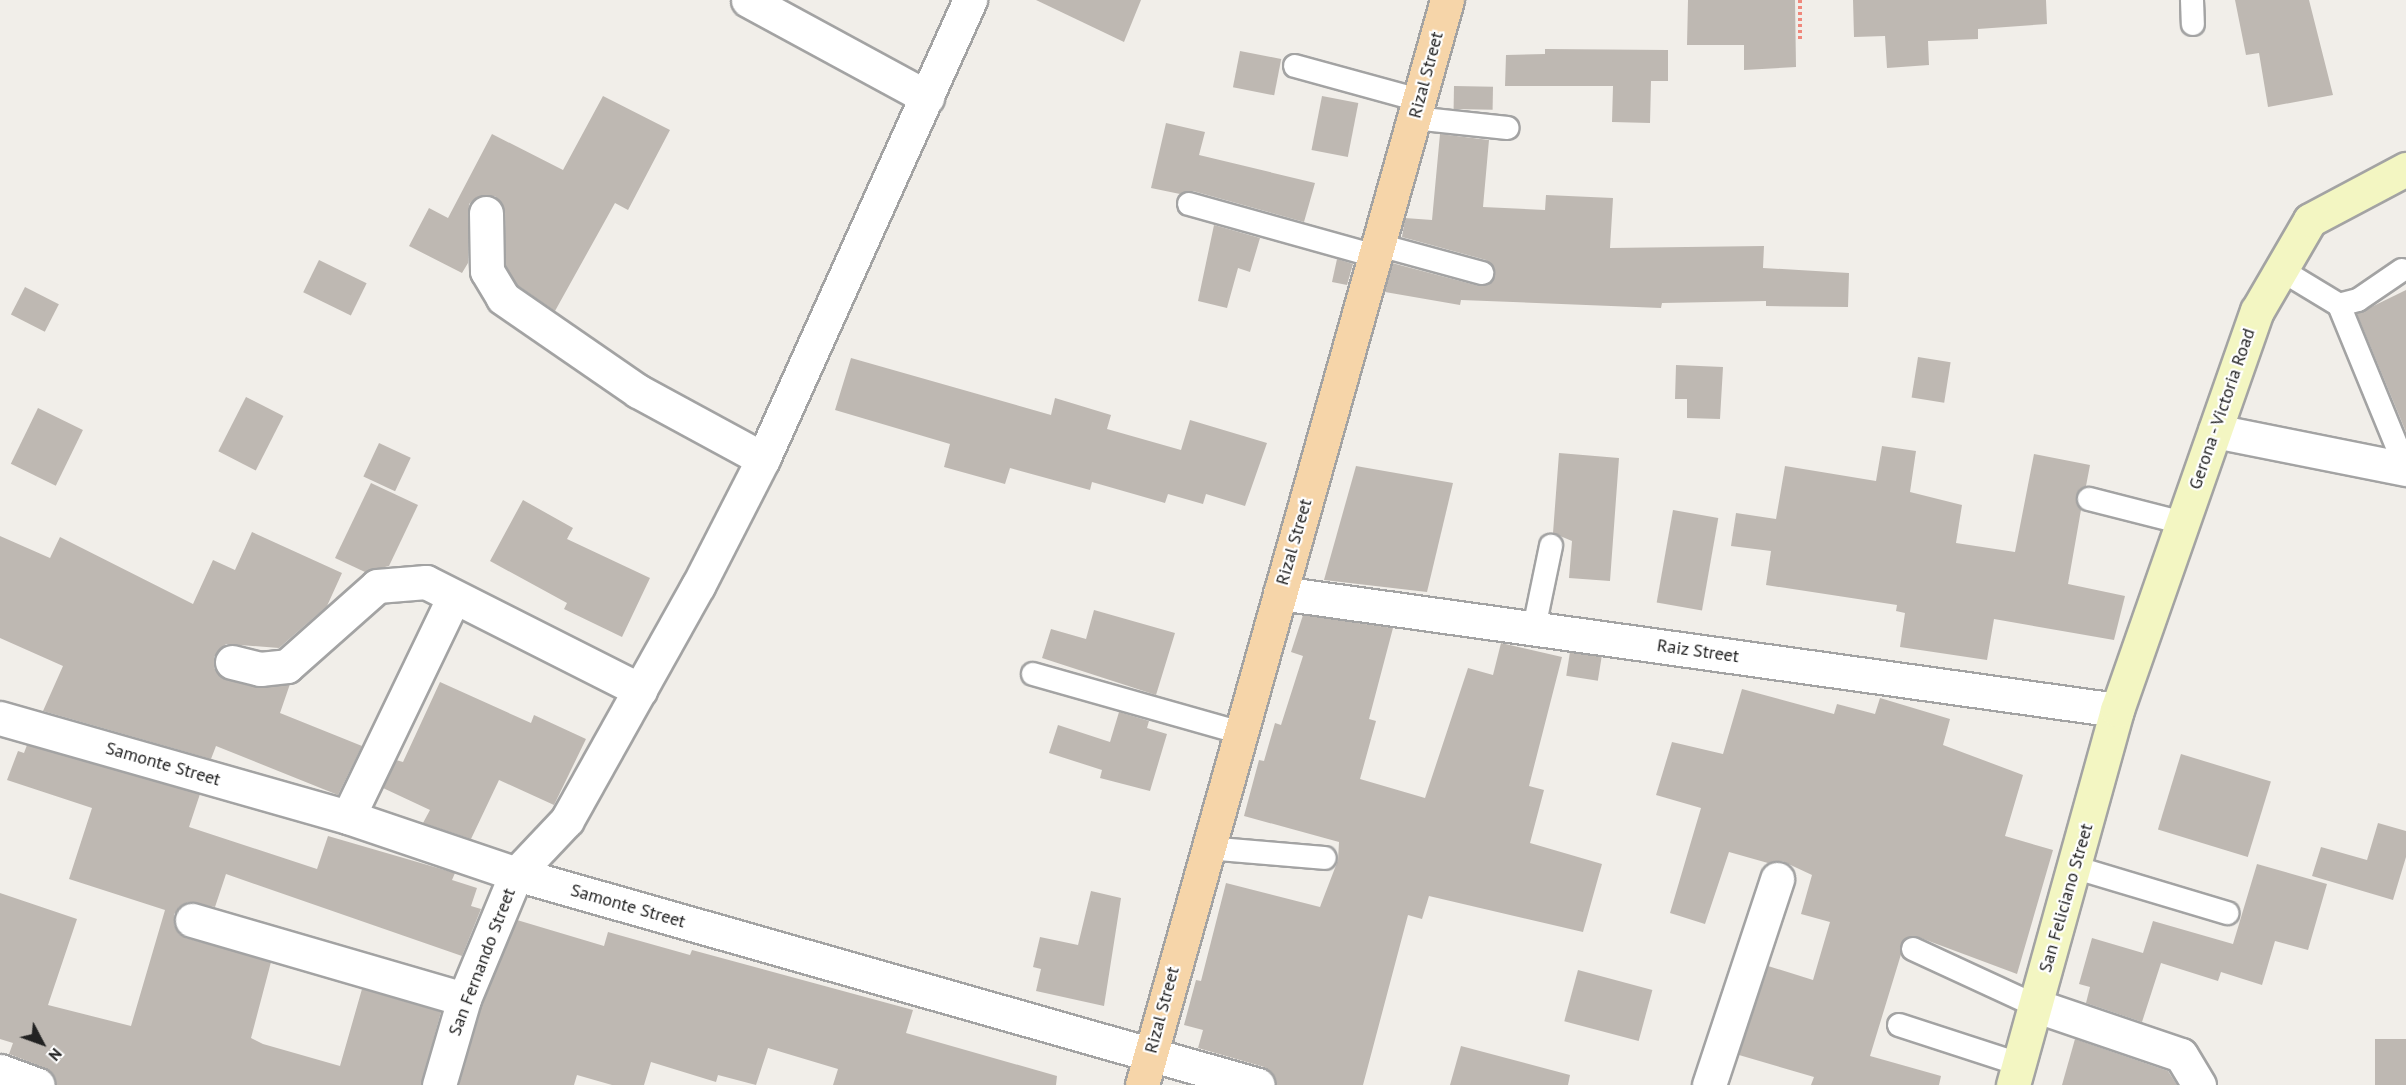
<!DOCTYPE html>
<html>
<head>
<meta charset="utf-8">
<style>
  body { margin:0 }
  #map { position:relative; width:2406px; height:1085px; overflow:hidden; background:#f1eee9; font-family:"PT Sans",sans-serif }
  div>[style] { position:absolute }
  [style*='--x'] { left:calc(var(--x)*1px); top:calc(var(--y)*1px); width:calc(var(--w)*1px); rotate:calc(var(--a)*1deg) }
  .building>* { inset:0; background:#beb8b2; transform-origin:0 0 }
  .path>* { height:4px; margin-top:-2px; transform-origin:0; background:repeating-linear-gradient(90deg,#f0877b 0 3px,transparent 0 6px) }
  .roads { filter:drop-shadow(2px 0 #a3a3a3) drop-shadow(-2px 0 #a3a3a3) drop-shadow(0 2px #a3a3a3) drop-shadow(0 -2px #a3a3a3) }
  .service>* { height:22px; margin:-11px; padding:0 11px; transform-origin:11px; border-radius:11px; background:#fff }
  .minor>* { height:33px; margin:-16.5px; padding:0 16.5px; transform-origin:16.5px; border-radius:16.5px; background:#fff }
  .secondary>* { height:33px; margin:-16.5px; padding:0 16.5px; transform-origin:16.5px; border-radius:16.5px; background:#f3f6c2 }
  .primary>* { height:33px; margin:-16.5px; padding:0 16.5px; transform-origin:16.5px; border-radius:16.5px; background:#f6d5a9 }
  span { translate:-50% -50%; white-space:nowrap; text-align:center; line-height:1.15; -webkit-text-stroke:4.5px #fff; paint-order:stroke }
  .street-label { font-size:18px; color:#222 }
  .north { position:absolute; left:12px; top:1013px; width:60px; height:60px; -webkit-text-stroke:4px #fff; paint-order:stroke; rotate:131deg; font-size:16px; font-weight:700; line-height:24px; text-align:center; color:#222 }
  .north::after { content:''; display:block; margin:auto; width:21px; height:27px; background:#222; clip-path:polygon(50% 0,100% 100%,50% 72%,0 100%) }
</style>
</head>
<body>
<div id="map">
  <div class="building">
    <div style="clip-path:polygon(1036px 0,1141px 0,1124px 42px)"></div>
    <div style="clip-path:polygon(1688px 0,1795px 0,1796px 67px,1744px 70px,1744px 45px,1687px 45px)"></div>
    <div style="clip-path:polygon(1853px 0,2046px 0,2047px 24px,1978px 29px,1978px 39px,1928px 41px,1929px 65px,1887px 68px,1885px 36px,1854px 37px)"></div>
    <div style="clip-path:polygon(2235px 0,2309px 0,2333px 95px,2268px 107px,2259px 53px,2246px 55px)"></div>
    <div style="clip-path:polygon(1545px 49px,1668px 50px,1668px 81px,1651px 81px,1650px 123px,1612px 122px,1613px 86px,1505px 86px,1506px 55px,1545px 54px)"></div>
    <div style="left:1240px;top:51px;width:42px;height:37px;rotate:11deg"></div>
    <div style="left:1454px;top:86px;width:39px;height:23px;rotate:1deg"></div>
    <div style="clip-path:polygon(603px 96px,670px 130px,628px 210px,615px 203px,555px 311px,517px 285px,506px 266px,505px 212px,495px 196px,477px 197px,469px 204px,468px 263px,462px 273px,409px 246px,429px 208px,448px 218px,492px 134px,563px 170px)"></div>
    <div style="left:1322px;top:96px;width:37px;height:55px;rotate:11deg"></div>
    <div style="clip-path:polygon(1166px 123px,1205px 132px,1199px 155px,1315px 183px,1304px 222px,1193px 191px,1180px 194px,1151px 188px)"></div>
    <div style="clip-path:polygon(1440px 134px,1489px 140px,1483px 207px,1545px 210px,1546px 195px,1613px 198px,1610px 248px,1764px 246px,1763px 268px,1849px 273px,1848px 307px,1766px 306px,1766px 301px,1662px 303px,1661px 308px,1461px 300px,1460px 305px,1385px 292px,1392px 263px,1479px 286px,1495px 277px,1486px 260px,1402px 237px,1405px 218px,1432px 220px)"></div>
    <div style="clip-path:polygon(1214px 225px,1260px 238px,1250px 272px,1238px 268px,1227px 308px,1198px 301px)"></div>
    <div style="clip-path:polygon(1337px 259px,1353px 264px,1347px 285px,1332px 282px)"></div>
    <div style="left:319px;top:260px;width:53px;height:36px;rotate:26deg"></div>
    <div style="left:25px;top:287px;width:38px;height:31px;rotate:27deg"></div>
    <div style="clip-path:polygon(2406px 290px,2406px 432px,2357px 314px)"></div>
    <div style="left:1918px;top:357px;width:33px;height:41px;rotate:9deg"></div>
    <div style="clip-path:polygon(851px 358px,1051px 415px,1055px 398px,1111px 415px,1107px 429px,1181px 450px,1190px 420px,1267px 443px,1245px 506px,1206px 494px,1203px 504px,1168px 494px,1165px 503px,1092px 482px,1090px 490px,1010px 468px,1005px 484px,944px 467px,950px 444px,835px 410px)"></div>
    <div style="clip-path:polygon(1676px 365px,1723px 367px,1720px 419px,1687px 418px,1687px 399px,1675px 399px)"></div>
    <div style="left:246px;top:397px;width:42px;height:61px;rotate:27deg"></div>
    <div style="left:38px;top:408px;width:50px;height:62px;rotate:26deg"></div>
    <div style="left:379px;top:443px;width:35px;height:37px;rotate:25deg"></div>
    <div style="clip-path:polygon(1882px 446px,1916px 451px,1910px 492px,1962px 505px,1956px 543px,2015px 552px,2034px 454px,2090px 465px,2086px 486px,2076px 496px,2081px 510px,2068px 584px,2125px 596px,2114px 640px,1994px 619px,1987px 660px,1900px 647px,1905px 613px,1896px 611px,1897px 605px,1766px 585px,1771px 551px,1731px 546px,1736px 513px,1776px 519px,1785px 466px,1876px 481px)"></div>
    <div style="clip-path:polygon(1559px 453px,1619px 458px,1610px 581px,1569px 578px,1572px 541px,1553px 533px)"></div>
    <div style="clip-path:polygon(1356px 466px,1453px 483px,1427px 592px,1324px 580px)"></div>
    <div style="clip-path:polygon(371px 483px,418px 505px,389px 566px,365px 572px,335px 558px)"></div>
    <div style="clip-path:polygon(523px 500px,573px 528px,567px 539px,650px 578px,622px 637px,564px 609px,567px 603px,490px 561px)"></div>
    <div style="left:1673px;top:510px;width:46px;height:94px;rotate:10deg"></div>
    <div style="clip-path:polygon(252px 532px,342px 573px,327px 606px,279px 648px,226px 644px,214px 657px,214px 668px,227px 680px,255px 687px,290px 684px,280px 713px,362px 746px,338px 795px,216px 746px,211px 759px,43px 711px,63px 666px,0 638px,0 536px,50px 558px,60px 537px,193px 604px,213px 560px,235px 570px)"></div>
    <div style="clip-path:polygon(1094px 610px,1175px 633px,1156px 695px,1042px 658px,1051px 629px,1086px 639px)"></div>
    <div style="clip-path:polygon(1303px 615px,1393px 628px,1369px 719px,1376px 721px,1360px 779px,1425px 798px,1468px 668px,1493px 675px,1501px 643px,1562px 657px,1529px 786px,1544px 790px,1530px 843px,1602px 864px,1583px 932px,1429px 896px,1422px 919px,1408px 915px,1363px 1085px,1276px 1085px,1264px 1067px,1198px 1048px,1203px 1030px,1184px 1025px,1196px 980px,1201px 981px,1226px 883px,1320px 907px,1338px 860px,1339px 842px,1244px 816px,1259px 760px,1264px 761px,1275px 723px,1281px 725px,1303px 656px,1291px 652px)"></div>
    <div style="left:1570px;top:652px;width:32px;height:24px;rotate:9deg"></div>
    <div style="clip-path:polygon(440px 682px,531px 723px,534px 715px,586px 739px,554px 805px,499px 780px,471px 839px,423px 823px,430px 810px,383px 788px,396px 760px,403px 762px)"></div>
    <div style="clip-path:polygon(1742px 689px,1834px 714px,1837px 704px,1875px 714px,1880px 698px,1950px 719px,1943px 745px,2023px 775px,2005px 836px,2053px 850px,2017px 974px,1918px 937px,1906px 938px,1870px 1056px,1941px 1076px,1939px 1085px,1811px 1085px,1814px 1077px,1739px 1055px,1768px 966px,1813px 980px,1830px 922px,1801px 914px,1812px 875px,1782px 861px,1768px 863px,1729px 852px,1705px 924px,1670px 913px,1701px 808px,1656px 795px,1672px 742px,1723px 754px)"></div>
    <div style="clip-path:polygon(1119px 712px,1149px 721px,1147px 728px,1167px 734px,1150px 791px,1100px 778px,1102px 770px,1049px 753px,1058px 725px,1110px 742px)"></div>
    <div style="clip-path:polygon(27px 745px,200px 794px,189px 827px,317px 869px,328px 836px,455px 873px,452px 880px,477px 888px,471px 906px,481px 909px,462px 956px,226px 874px,215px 907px,188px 902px,174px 914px,174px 925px,186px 938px,271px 962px,251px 1038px,263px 1044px,340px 1066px,362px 989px,441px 1012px,421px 1085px,56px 1085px,45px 1068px,9px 1054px,13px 1043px,0 1039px,0 893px,77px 919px,48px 1005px,131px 1026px,165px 910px,69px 879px,92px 808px,7px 780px,18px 751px,24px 753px)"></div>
    <div style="left:2181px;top:754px;width:94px;height:79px;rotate:17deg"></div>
    <div style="clip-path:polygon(2378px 823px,2406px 831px,2406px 857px,2393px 900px,2312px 876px,2321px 847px,2367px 860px)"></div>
    <div style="clip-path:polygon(2257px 864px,2327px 884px,2308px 950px,2275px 941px,2262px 985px,2221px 972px,2218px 981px,2161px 963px,2142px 1022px,2086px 1003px,2090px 987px,2079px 984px,2092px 938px,2143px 953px,2153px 921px,2233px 944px)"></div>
    <div style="clip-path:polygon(1091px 891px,1121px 898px,1104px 1006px,1036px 991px,1041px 969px,1033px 967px,1040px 937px,1078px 945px)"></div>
    <div style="clip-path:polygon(517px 920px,604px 946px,608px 932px,690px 955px,692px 950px,913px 1010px,906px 1033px,1057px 1076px,1056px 1085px,833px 1085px,838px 1069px,768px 1048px,756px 1085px,718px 1075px,716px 1082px,651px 1062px,644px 1085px,612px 1085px,577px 1075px,574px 1085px,459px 1085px,482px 1005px)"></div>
    <div style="left:1578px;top:970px;width:77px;height:53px;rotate:15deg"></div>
    <div style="clip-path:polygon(2075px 1039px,2168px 1071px,2177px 1085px,2062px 1085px)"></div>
    <div style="left:2406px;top:1039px;width:46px;height:31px;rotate:90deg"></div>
    <div style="clip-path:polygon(1461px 1046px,1570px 1075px,1568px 1085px,1450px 1085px)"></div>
  </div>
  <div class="path">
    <div style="--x:1800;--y:0;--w:39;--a:90"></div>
  </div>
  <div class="roads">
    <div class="service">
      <div style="--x:2192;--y:0;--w:24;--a:88"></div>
      <div style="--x:1295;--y:66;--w:129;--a:15.3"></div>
      <div style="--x:1414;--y:118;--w:94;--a:6.1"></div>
      <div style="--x:1189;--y:204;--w:193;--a:15.6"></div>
      <div style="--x:1379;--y:245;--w:107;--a:15.2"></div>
      <div style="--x:2278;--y:268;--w:71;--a:31.2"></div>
      <div style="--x:2339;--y:305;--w:20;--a:-15"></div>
      <div style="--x:2358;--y:300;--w:53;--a:-34.3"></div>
      <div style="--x:2339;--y:305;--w:176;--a:67.7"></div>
      <div style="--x:2089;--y:499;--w:97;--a:14.3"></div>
      <div style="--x:1534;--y:628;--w:84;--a:-78.3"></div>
      <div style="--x:1033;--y:674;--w:213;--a:15.8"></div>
      <div style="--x:1206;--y:848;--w:119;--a:4.8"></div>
      <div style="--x:2077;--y:868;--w:157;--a:16.7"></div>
      <div style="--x:1913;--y:949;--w:133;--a:24.8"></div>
      <div style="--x:1899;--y:1025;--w:126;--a:18"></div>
    </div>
    <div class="minor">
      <div style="--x:748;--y:0;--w:204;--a:28.5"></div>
      <div style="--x:486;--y:213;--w:58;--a:89"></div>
      <div style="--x:487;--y:271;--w:31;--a:59"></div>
      <div style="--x:503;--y:298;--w:164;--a:34.6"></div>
      <div style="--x:638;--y:391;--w:142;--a:28.5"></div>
      <div style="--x:2215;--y:431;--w:195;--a:11.3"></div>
      <div style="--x:1280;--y:593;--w:845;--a:7.96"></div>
      <div style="--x:232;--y:662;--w:29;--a:14"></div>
      <div style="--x:260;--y:669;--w:27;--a:-6"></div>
      <div style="--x:287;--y:666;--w:120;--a:-41.6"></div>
      <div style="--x:377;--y:586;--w:49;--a:-4.7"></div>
      <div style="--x:426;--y:582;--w:240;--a:26.8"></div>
      <div style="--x:0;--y:718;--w:362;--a:15.9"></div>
      <div style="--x:348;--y:817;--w:177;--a:18.7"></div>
      <div style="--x:516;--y:874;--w:771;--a:15.87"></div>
      <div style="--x:348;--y:817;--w:244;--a:-64.3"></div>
      <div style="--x:192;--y:920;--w:283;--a:16.2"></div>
      <div style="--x:2034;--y:1005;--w:155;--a:18.8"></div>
      <div style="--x:2181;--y:1055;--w:35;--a:59"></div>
      <div style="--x:0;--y:1071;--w:40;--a:20.2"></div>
      <div style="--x:439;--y:1085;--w:90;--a:-73.8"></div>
      <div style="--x:464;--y:999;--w:135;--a:-67.4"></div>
      <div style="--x:516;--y:874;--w:74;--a:-46.6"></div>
      <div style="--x:567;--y:820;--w:268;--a:-60.8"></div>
      <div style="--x:698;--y:586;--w:143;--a:-62.9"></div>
      <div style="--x:763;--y:459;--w:504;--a:-65.73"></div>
      <div style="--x:1709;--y:1085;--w:217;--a:-71.7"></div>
    </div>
    <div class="secondary">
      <div style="--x:2013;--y:1085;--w:389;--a:-74.5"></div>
      <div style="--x:2117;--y:710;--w:423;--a:-70.7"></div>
      <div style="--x:2257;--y:311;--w:105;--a:-59.8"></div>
      <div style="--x:2310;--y:220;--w:109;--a:-28"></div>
    </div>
    <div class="primary">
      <div style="--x:1142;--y:1085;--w:1127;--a:-74.3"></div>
    </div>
  </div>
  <div class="street-label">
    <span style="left:1426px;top:75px;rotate:-75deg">Rizal Street</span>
    <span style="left:2222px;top:409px;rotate:-71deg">Gerona - Victoria Road</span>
    <span style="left:1294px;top:542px;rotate:-74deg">Rizal Street</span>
    <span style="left:1698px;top:651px;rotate:8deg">Raiz Street</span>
    <span style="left:163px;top:764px;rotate:16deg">Samonte Street</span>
    <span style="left:2066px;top:898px;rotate:-74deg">San Feliciano Street</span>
    <span style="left:628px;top:906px;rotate:16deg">Samonte Street</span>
    <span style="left:482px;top:962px;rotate:-69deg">San Fernando Street</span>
    <span style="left:1162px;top:1010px;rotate:-75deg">Rizal Street</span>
  </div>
  <div class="north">N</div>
</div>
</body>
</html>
